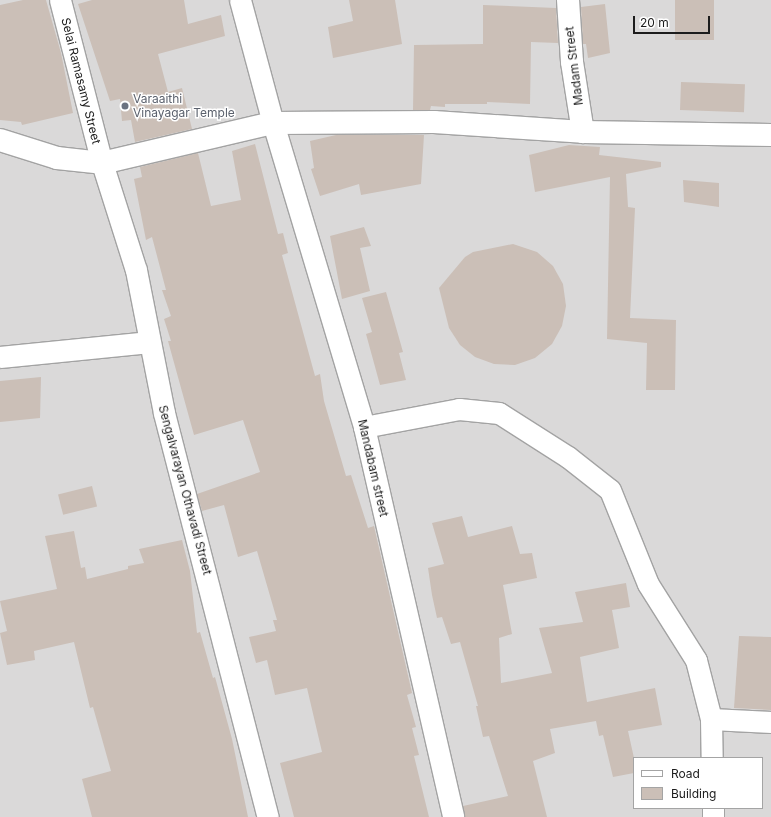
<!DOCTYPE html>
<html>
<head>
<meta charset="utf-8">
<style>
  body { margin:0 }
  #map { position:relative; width:771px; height:817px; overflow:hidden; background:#efe9e1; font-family:Inter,sans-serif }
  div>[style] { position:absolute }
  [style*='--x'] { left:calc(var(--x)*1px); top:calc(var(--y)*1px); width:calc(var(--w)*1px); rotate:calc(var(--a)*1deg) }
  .residential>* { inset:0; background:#dad9d9 }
  .building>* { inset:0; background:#cbbfb7; transform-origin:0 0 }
  .roads { filter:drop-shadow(1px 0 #a3a3a3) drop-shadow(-1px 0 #a3a3a3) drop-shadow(0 1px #a3a3a3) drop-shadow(0 -1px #a3a3a3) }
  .minor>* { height:21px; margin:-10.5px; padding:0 10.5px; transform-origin:10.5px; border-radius:10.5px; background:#fff }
  .tertiary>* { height:22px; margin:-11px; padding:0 11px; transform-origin:11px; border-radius:11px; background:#fff }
  .dots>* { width:11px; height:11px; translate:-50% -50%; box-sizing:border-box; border:2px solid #fff; border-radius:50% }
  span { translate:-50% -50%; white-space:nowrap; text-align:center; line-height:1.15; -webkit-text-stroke:3px #fff; paint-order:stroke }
  .street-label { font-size:12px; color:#1c1c1c }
  .worship-label { font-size:12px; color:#5b616d }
  .left { translate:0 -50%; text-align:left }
  .legend { position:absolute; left:633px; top:757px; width:130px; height:52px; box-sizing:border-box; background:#fff; border:1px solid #a4a4a4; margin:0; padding:5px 7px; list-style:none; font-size:12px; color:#1c1c1c }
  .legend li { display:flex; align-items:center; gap:8px; height:20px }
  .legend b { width:20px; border:1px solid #a4a4a4 }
  .scale { position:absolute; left:633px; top:16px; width:77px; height:18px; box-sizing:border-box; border:2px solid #1c1c1c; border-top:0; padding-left:5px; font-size:12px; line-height:14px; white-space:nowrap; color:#1c1c1c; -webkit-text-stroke:3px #fff; paint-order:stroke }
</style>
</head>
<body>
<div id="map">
  <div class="residential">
    <div style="clip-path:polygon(evenodd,0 0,771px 0,771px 817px,0 817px,0 0,634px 758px,762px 758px,762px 808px,634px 808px,634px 758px)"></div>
  </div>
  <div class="building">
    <div style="clip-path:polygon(23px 0,46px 0,61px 53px,73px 113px,22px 125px,21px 122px,0 120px,0 5px)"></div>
    <div style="clip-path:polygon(92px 0,184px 0,188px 24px,221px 15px,225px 36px,158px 54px,168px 92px,182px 88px,192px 129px,135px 142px,131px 120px,122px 121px,120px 99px,110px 101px,78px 4px)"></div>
    <div style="clip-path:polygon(349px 0,395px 0,402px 44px,333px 58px,328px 27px,353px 21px)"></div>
    <div style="left:675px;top:0;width:39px;height:40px"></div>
    <div style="clip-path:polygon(605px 4px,610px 53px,588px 58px,586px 44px,583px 44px,581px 7px)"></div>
    <div style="clip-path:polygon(483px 5px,556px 8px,558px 43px,531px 42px,530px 104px,487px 102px,487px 104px,445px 104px,445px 107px,431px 106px,430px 110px,413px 110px,414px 45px,483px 44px)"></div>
    <div style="left:681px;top:82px;width:64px;height:28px;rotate:2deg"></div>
    <div style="clip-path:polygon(336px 135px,424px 135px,421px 184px,361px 195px,359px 184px,320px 196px,311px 169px,314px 168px,310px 141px)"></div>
    <div style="clip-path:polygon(255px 144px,278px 234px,283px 233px,288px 253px,282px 255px,315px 376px,320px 374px,324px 401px,346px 476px,351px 475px,368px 528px,374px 526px,412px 693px,407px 695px,416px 727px,412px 728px,419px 755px,414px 756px,429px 817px,294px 817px,280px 763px,322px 752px,307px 688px,275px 695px,267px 660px,256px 663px,249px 637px,276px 631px,273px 620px,277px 620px,257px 551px,238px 557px,224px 505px,202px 511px,197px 494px,260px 472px,243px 420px,194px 435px,168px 341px,171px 341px,164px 319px,171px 316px,162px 290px,166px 290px,152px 237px,146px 240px,134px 179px,142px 177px,140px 167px,198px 153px,211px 206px,241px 200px,232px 151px)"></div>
    <div style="clip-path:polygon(569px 145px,600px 147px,599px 155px,661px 162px,661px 167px,626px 174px,628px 207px,635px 208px,630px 318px,676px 320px,675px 390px,646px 390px,647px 343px,607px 339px,610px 177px,535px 192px,529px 155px)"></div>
    <div style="clip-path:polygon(683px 180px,719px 183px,719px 207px,684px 202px)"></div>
    <div style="clip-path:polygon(364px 227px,371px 246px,360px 248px,370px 291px,342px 299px,330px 236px)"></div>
    <div style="clip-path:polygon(513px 244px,537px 252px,553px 266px,563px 284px,566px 306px,562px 326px,552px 344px,535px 358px,515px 365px,494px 364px,475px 357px,460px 345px,449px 328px,439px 288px,465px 257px,473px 252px)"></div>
    <div style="clip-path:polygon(386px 292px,403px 352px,399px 353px,406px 380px,380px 385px,366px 334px,372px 332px,362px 298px)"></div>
    <div style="clip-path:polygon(41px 377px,40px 418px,0 422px,0 381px)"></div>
    <div style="left:92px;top:486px;width:21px;height:35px;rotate:76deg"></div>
    <div style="clip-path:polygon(462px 516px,468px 537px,512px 526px,520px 554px,532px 553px,537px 578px,503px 585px,512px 634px,499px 638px,501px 683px,552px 673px,539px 628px,583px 622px,575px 592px,626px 583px,630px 607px,612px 610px,619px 648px,580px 657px,587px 702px,655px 688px,662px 725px,628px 731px,634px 758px,634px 773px,613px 777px,603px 735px,599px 736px,596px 721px,550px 729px,555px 753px,533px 761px,547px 817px,465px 817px,463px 806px,508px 796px,489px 736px,483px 737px,476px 706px,478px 706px,460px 642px,451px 644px,442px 617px,437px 618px,432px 595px,428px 568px,444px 564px,432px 523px)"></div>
    <div style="clip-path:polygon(74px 531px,81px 568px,85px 567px,87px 579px,128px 569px,128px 566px,144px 563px,139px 549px,182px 540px,190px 571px,197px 633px,200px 632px,213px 678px,215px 677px,232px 739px,248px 817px,92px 817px,82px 779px,111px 771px,93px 707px,90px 708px,74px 642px,34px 651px,35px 660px,7px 665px,0 633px,7px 631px,0 601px,57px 589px,45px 536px)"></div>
    <div style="clip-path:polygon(739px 636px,771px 637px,771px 710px,734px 708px)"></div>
  </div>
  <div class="roads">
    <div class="minor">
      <div style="--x:60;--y:0;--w:168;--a:75.6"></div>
      <div style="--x:102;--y:163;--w:112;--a:72.4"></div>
      <div style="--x:136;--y:270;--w:146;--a:78.9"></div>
      <div style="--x:164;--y:413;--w:417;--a:75.6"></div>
      <div style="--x:240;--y:0;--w:127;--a:75"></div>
      <div style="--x:273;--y:123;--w:317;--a:73.3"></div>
      <div style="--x:364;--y:427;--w:400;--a:77.1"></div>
      <div style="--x:0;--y:357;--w:150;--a:-5.7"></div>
      <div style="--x:364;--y:427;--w:97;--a:-10.7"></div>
      <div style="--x:459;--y:409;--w:40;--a:5.7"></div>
      <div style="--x:499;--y:413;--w:82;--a:32.5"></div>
      <div style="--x:568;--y:457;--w:53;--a:38.2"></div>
      <div style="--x:610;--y:490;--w:101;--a:68"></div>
      <div style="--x:648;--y:584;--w:90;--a:57.7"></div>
      <div style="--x:696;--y:660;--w:61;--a:75.7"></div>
      <div style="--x:711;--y:719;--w:39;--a:89"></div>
      <div style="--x:711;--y:719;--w:60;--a:2.9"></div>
      <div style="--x:713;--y:808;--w:9;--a:90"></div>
    </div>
    <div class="tertiary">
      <div style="--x:568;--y:0;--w:62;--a:86.3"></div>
      <div style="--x:572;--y:62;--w:71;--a:81.1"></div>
      <div style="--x:0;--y:140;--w:60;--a:17.5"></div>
      <div style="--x:57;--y:158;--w:45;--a:6.3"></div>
      <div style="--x:102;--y:163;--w:176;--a:-13.2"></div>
      <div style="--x:273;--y:123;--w:161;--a:-0.4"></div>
      <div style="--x:434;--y:122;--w:149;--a:3.8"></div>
      <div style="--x:583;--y:132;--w:188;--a:0.9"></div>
    </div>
  </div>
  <div class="dots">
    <div style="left:125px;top:106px;background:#6b7280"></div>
  </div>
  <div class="street-label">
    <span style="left:574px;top:66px;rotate:-97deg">Madam Street</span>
    <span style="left:81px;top:81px;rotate:76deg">Selai Ramasamy Street</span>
    <span style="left:373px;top:468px;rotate:77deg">Mandabam street</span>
    <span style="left:185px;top:490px;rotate:75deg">Sengalvarayan Othavadi Street</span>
  </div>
  <div class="worship-label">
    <span class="left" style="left:133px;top:106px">Varaaithi<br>Vinayagar Temple</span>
  </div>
  <ul class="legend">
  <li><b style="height:5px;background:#fff"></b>Road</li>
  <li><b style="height:11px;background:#cbbfb7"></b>Building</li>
  </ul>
  <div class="scale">20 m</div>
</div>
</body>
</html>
